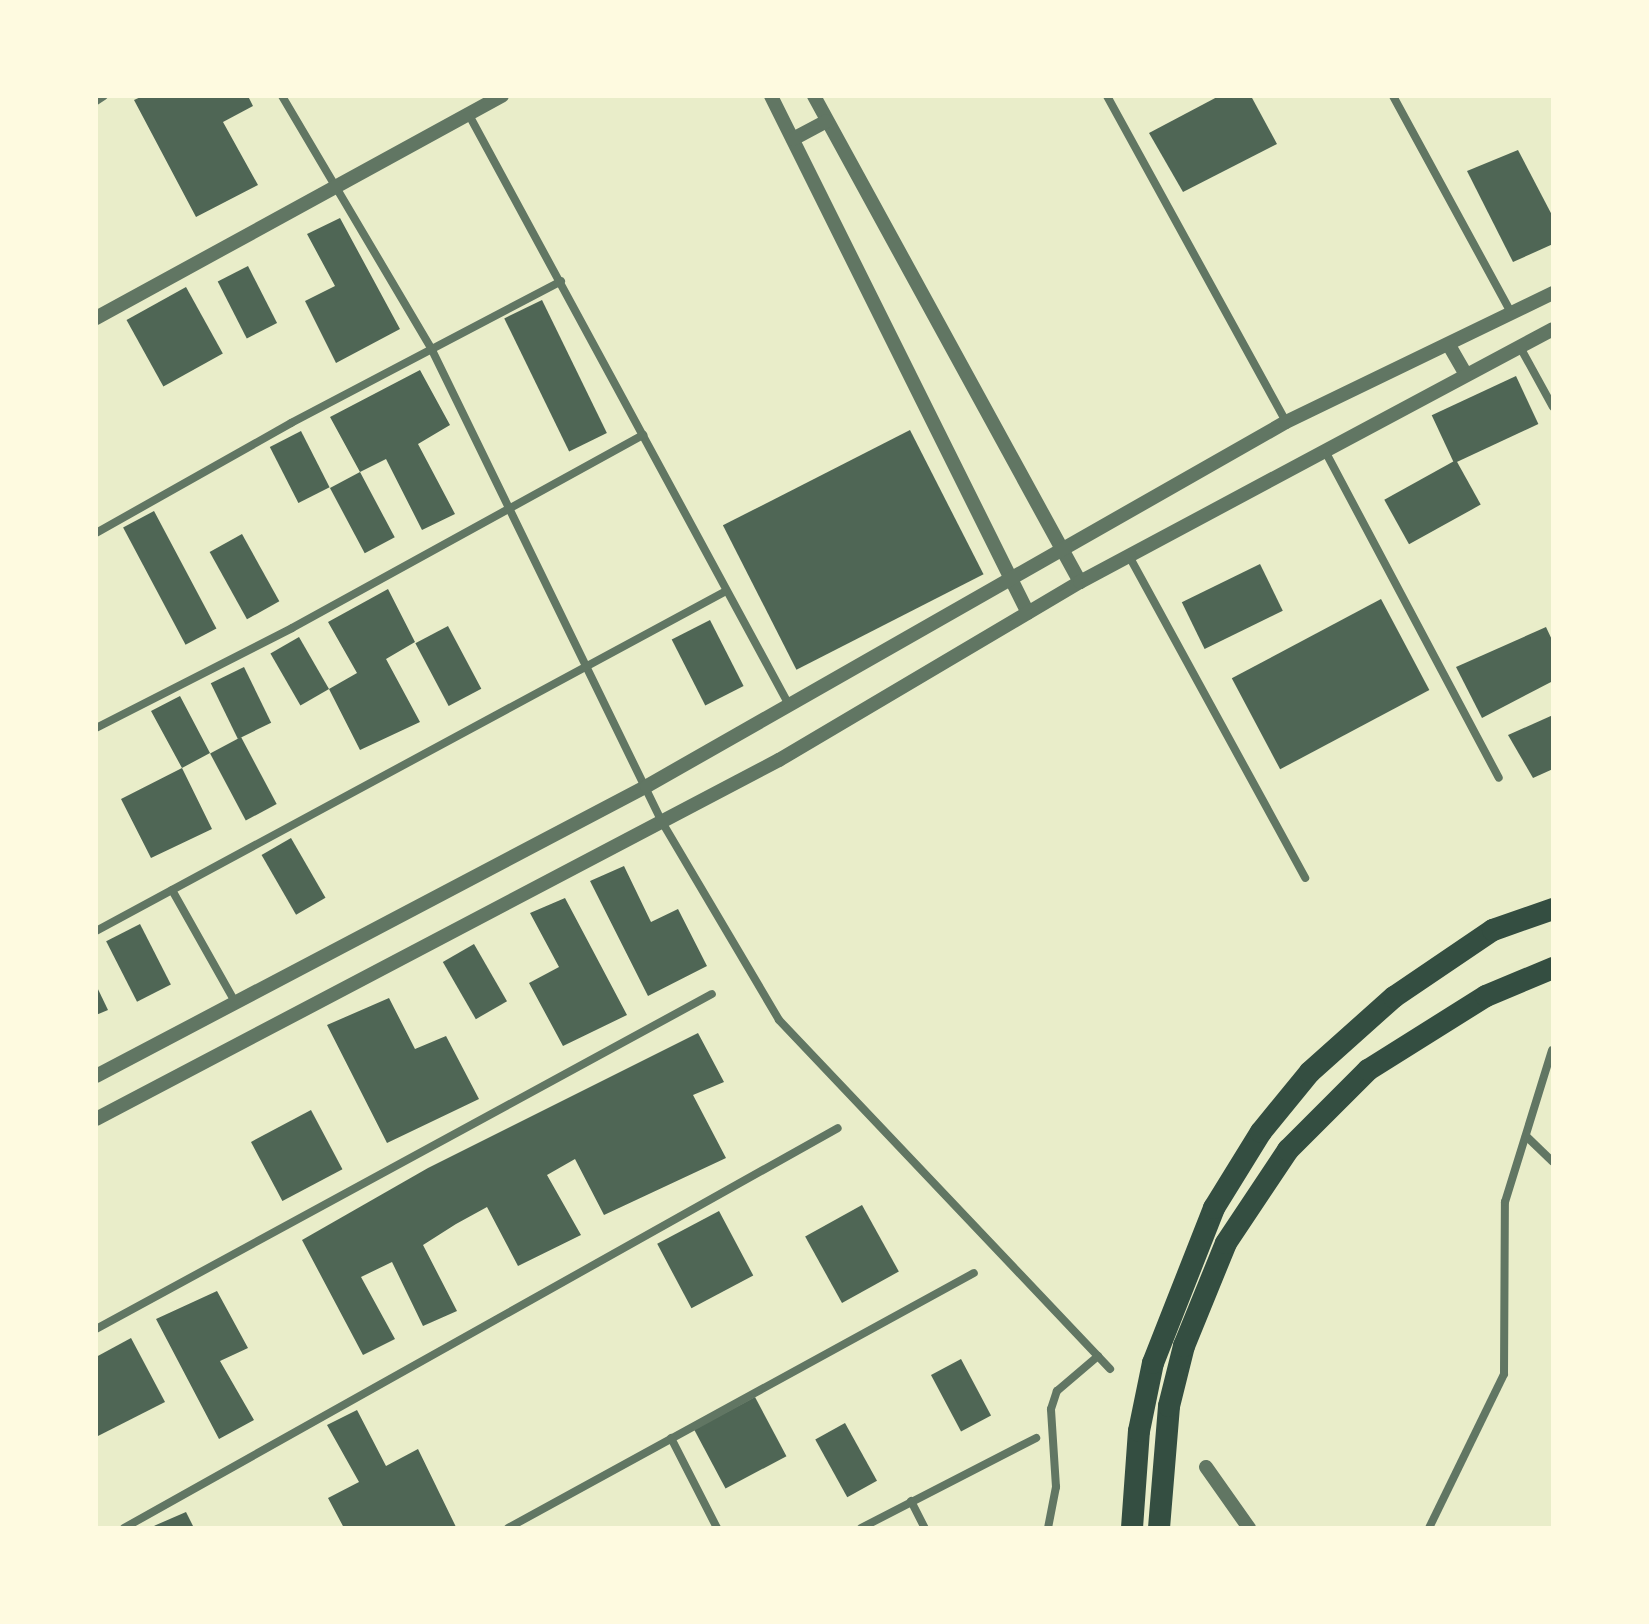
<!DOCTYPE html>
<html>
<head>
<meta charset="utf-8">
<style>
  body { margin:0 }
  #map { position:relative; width:1649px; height:1624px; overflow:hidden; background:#e9edc9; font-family:Manrope,sans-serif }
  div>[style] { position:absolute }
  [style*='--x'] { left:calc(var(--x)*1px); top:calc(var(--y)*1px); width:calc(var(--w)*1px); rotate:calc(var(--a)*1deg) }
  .building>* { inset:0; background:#4f6655; transform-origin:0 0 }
  .minor>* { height:8px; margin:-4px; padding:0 4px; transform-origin:4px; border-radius:4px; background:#617663 }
  .tertiary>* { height:14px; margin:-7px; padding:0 7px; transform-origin:7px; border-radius:7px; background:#617663 }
  .motorway>* { height:22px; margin:-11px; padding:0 11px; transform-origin:11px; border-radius:11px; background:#344e41 }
  span { translate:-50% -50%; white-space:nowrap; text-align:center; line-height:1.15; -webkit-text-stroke:6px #fefae0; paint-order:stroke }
  .frame { position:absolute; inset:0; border:98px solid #fefae0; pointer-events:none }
</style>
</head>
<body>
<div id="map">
  <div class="building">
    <div style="clip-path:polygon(143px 96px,248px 96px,253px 106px,223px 122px,258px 185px,196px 217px,134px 100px)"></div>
    <div style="clip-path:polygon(1219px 96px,1251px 96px,1277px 144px,1183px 192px,1149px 133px)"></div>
    <div style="clip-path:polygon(1518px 150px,1553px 217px,1553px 244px,1513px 262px,1467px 171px)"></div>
    <div style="clip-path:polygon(340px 218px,400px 329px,336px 363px,305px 301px,335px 286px,307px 234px)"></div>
    <div style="left:248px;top:266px;width:64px;height:34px;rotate:63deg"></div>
    <div style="left:186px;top:287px;width:76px;height:68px;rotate:61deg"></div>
    <div style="left:542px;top:300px;width:148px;height:42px;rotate:64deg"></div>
    <div style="clip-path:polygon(420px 370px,450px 425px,418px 444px,455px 514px,422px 530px,386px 459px,360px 472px,330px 417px)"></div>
    <div style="left:1516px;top:376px;width:53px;height:93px;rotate:65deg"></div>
    <div style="left:910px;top:430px;width:162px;height:210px;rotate:63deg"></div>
    <div style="left:301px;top:431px;width:63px;height:35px;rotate:63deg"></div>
    <div style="left:1456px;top:460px;width:51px;height:82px;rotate:61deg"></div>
    <div style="left:360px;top:472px;width:74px;height:34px;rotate:62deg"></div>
    <div style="left:154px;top:511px;width:133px;height:35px;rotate:62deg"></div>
    <div style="left:242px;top:534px;width:77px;height:37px;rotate:61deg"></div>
    <div style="left:1260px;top:564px;width:52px;height:87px;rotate:64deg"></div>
    <div style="clip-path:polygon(388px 589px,415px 642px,386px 659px,420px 722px,360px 750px,329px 689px,357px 673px,328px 622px)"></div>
    <div style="left:1381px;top:599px;width:103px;height:169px;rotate:62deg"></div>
    <div style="left:710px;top:620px;width:74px;height:43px;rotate:63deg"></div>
    <div style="left:448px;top:626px;width:71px;height:37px;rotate:62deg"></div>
    <div style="clip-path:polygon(1546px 627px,1553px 642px,1553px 681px,1482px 718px,1456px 667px)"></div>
    <div style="left:299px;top:637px;width:60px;height:33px;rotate:60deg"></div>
    <div style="left:244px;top:667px;width:62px;height:37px;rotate:64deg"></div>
    <div style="clip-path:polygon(180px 696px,210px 753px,182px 768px,212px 829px,151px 858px,121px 799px,182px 768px,151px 711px)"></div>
    <div style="clip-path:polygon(1553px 715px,1553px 769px,1533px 778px,1508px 735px)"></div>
    <div style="left:241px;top:737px;width:76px;height:35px;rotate:62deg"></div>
    <div style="left:291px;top:838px;width:69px;height:34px;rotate:60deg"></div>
    <div style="clip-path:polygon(624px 866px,651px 922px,678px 909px,707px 966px,648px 996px,590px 881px)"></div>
    <div style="clip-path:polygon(565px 898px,627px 1015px,563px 1046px,529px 983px,559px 967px,530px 913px)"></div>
    <div style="left:140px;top:924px;width:68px;height:38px;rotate:63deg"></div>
    <div style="left:474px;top:944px;width:66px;height:36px;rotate:60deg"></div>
    <div style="clip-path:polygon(96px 985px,108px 1010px,96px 1015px)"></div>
    <div style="clip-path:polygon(389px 998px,415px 1049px,446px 1036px,479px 1099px,387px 1143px,327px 1025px)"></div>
    <div style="clip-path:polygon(698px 1033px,724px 1082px,693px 1095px,726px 1158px,604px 1215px,575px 1159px,547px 1175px,581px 1235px,518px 1266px,487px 1207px,456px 1224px,423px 1245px,457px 1311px,423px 1326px,392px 1262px,361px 1277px,395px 1339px,363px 1355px,302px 1240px,428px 1168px)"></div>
    <div style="left:311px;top:1110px;width:67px;height:68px;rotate:62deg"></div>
    <div style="left:862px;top:1205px;width:76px;height:65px;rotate:61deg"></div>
    <div style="left:719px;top:1211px;width:73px;height:70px;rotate:62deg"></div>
    <div style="clip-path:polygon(217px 1291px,248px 1348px,220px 1361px,254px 1420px,219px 1439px,156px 1319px)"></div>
    <div style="clip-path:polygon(131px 1338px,165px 1402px,96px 1437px,96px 1357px)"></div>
    <div style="left:961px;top:1359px;width:64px;height:34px;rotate:62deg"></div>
    <div style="left:755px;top:1397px;width:67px;height:69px;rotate:62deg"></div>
    <div style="clip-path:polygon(357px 1410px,386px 1466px,418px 1449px,456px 1527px,344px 1528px,328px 1498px,359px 1482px,327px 1425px)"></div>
    <div style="left:845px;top:1423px;width:66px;height:34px;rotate:61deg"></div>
    <div style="clip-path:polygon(186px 1512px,194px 1528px,150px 1528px,156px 1525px)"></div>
  </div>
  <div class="minor">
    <div style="--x:282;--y:96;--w:293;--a:59.4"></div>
    <div style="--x:431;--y:348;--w:527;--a:64.02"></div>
    <div style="--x:662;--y:822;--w:230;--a:59.4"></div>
    <div style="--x:779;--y:1020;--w:481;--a:46.5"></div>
    <div style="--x:1107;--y:96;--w:372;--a:61.2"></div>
    <div style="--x:1393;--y:96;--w:248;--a:61.4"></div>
    <div style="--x:96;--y:101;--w:9;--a:-32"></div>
    <div style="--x:469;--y:115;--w:669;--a:61.52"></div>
    <div style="--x:1520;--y:347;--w:68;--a:61.2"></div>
    <div style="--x:1325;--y:451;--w:370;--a:62"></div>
    <div style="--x:96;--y:533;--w:224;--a:-29.4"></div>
    <div style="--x:291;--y:423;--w:305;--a:-27.7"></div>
    <div style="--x:1129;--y:556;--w:367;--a:61.3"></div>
    <div style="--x:96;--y:728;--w:220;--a:-27"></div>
    <div style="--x:292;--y:628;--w:401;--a:-28.8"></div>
    <div style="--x:172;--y:890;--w:129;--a:60.6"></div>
    <div style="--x:96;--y:931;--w:716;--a:-28.35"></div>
    <div style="--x:1526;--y:1136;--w:37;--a:44"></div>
    <div style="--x:96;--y:1329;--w:701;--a:-28.54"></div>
    <div style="--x:671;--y:1438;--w:101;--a:62.9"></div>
    <div style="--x:911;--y:1501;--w:30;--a:63"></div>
    <div style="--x:124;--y:1528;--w:818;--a:-29.26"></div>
    <div style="--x:508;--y:1528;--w:531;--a:-28.69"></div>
    <div style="--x:861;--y:1528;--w:197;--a:-27.2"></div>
    <div style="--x:1048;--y:1528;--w:42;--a:-79"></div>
    <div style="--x:1056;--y:1487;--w:78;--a:-93.7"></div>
    <div style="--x:1051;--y:1409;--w:19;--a:-72"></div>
    <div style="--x:1057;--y:1391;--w:54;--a:-40.5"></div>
    <div style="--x:1429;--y:1528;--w:171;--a:-64"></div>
    <div style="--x:1504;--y:1374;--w:172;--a:-89.7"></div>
    <div style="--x:1505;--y:1202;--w:159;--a:-72.8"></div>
  </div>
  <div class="tertiary">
    <div style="--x:771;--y:96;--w:577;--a:63.57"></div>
    <div style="--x:814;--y:96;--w:554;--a:61.31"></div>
    <div style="--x:793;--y:139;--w:38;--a:-28"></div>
    <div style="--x:96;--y:318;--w:463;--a:-28.7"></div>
    <div style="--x:1450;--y:347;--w:32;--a:60"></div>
    <div style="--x:96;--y:1076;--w:623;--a:-27.76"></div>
    <div style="--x:647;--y:786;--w:735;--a:-29.67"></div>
    <div style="--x:1286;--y:422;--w:297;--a:-25.8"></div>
    <div style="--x:96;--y:1119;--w:772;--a:-27.73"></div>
    <div style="--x:779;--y:760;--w:350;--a:-30.6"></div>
    <div style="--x:1080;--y:582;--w:536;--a:-28.14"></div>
    <div style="--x:1206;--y:1467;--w:75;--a:54.8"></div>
  </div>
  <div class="motorway">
    <div style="--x:1132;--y:1528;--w:97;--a:-85.9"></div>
    <div style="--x:1139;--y:1431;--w:69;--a:-78.4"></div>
    <div style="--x:1153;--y:1363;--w:167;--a:-68.5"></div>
    <div style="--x:1214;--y:1208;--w:89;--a:-58.3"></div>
    <div style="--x:1261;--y:1132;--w:77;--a:-50.8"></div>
    <div style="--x:1310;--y:1072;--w:113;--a:-41.8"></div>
    <div style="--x:1394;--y:997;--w:120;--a:-34.1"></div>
    <div style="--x:1493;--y:930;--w:64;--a:-19.3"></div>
    <div style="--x:1159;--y:1528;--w:122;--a:-85.3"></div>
    <div style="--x:1169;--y:1406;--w:62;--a:-76"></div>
    <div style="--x:1184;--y:1346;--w:111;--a:-67.8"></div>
    <div style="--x:1226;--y:1243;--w:112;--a:-56.3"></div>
    <div style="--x:1288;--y:1150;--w:113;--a:-45"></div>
    <div style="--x:1368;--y:1070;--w:139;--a:-32.1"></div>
    <div style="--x:1486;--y:996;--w:73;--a:-22.7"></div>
  </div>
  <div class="frame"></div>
</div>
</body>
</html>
